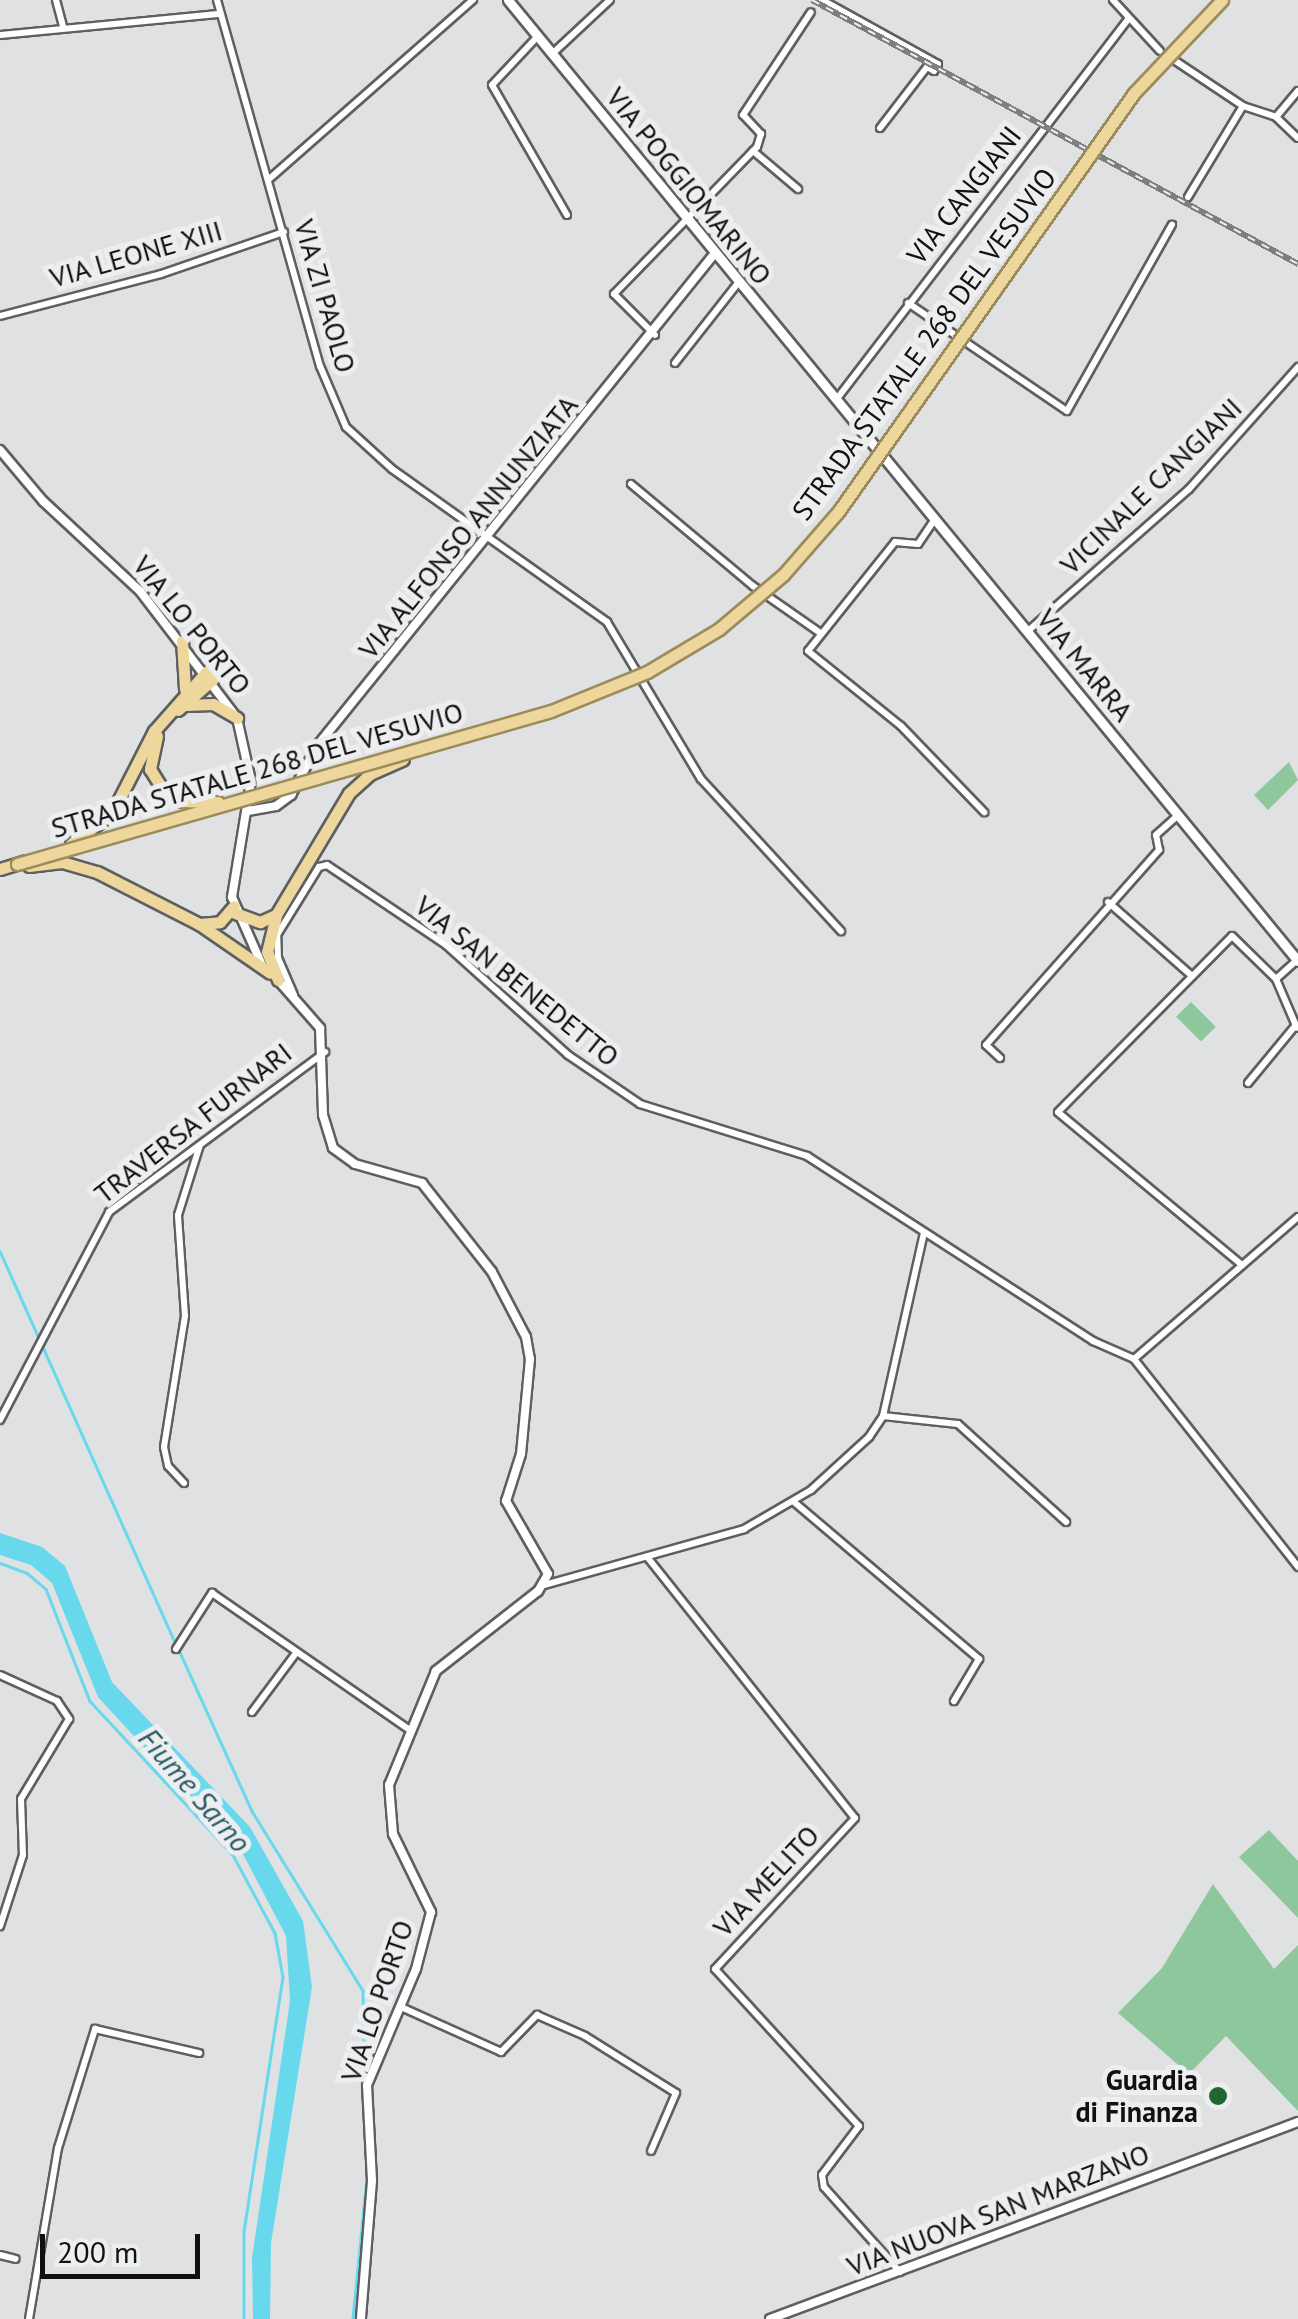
<!DOCTYPE html>
<html>
<head>
<meta charset="utf-8">
<style>
  body { margin:0 }
  #map { position:relative; width:1298px; height:2319px; overflow:hidden; background:#dfe1e3; font-family:"PT Sans",sans-serif }
  div>[style] { position:absolute }
  [style*='--x'] { left:calc(var(--x)*1px); top:calc(var(--y)*1px); width:calc(var(--w)*1px); rotate:calc(var(--a)*1deg) }
  .green>* { inset:0; background:#8fc79d; transform-origin:0 0 }
  .water>* { inset:0; background:#68d9ed }
  .stream>* { height:2.5px; margin:-1.25px; padding:0 1.25px; transform-origin:1.25px; border-radius:1.25px; background:#68d9ed }
  .roads { filter:drop-shadow(2px 0 #5d5f60) drop-shadow(-2px 0 #5d5f60) drop-shadow(0 2px #5d5f60) drop-shadow(0 -2px #5d5f60) }
  .minor>* { height:6px; margin:-3px; padding:0 3px; transform-origin:3px; border-radius:3px; background:#fff }
  .tertiary>* { height:8px; margin:-4px; padding:0 4px; transform-origin:4px; border-radius:4px; background:#fff }
  .secondary>* { height:9px; margin:-4.5px; padding:0 4.5px; transform-origin:4.5px; border-radius:4.5px; background:#fff }
  .trunk>* { height:11px; margin:-5.5px; padding:0 5.5px; transform-origin:5.5px; border-radius:5.5px; background:#eed79c }
  .rail>* { height:6px; margin-top:-3px; transform-origin:0; background:repeating-linear-gradient(90deg,#eceef0 0 8px,#7d7e80 0 16px); box-sizing:border-box; border-block:2px solid #7d7e80 }
  .bridges { filter:drop-shadow(2px 0 #9d8b5c) drop-shadow(-2px 0 #9d8b5c) drop-shadow(0 2px #9d8b5c) drop-shadow(0 -2px #9d8b5c) }
  .trunk-bridge>* { height:11px; margin:-5.5px; padding:0 5.5px; transform-origin:5.5px; border-radius:5.5px; background:#eed79c }
  .dots>* { width:28px; height:28px; translate:-50% -50%; box-sizing:border-box; border:5px solid #eceef0; border-radius:50% }
  span { translate:-50% -50%; white-space:nowrap; text-align:center; line-height:1.15; -webkit-text-stroke:10px #eceef0; paint-order:stroke }
  .street-label { font-size:28px; color:#101112 }
  .poi-label { font-size:28px; color:#101112; font-weight:700 }
  .right { translate:-100% -50%; text-align:right }
  .water-label { font-size:30px; color:#2a5a63; font-style:italic }
  .scale { position:absolute; left:40px; top:2234px; width:160px; height:45px; box-sizing:border-box; border:5px solid #101112; border-top:0; padding-left:12px; font-size:30px; line-height:35px; white-space:nowrap; color:#101112; -webkit-text-stroke:8px #eceef0; paint-order:stroke }
</style>
</head>
<body>
<div id="map">
  <div class="green">
    <div style="clip-path:polygon(1289px 762px,1298px 780px,1268px 810px,1254px 795px)"></div>
    <div style="left:1191px;top:1002px;width:35px;height:21px;rotate:45deg"></div>
    <div style="clip-path:polygon(1269px 1830px,1298px 1861px,1298px 1918px,1239px 1857px)"></div>
    <div style="clip-path:polygon(1213px 1884px,1274px 1969px,1298px 1945px,1298px 2111px,1226px 2036px,1189px 2074px,1118px 2013px,1162px 1968px)"></div>
  </div>
  <div class="water">
    <div style="clip-path:polygon(0 1533px,42px 1547px,65px 1566px,112px 1682px,250px 1827px,303px 1921px,312px 1987px,271px 2243px,270px 2319px,253px 2319px,252px 2258px,290px 2001px,286px 1936px,244px 1856px,98px 1697px,52px 1583px,31px 1565px,0 1555px)"></div>
  </div>
  <div class="stream">
    <div style="--x:0;--y:1251;--w:428;--a:65.9"></div>
    <div style="--x:0;--y:1563;--w:29;--a:20"></div>
    <div style="--x:27;--y:1573;--w:25;--a:40"></div>
    <div style="--x:46;--y:1589;--w:120;--a:68.6"></div>
    <div style="--x:90;--y:1701;--w:210;--a:47.1"></div>
    <div style="--x:233;--y:1855;--w:89;--a:61.7"></div>
    <div style="--x:275;--y:1933;--w:45;--a:79.7"></div>
    <div style="--x:283;--y:1977;--w:257;--a:98.7"></div>
    <div style="--x:244;--y:2231;--w:88;--a:90"></div>
    <div style="--x:179;--y:1650;--w:177;--a:65.6"></div>
    <div style="--x:252;--y:1811;--w:211;--a:58.3"></div>
    <div style="--x:363;--y:1991;--w:187;--a:88.8"></div>
    <div style="--x:367;--y:2178;--w:142;--a:95.7"></div>
  </div>
  <div class="roads">
    <div class="minor">
      <div style="--x:56;--y:0;--w:27;--a:75"></div>
      <div style="--x:217;--y:0;--w:380;--a:74.3"></div>
      <div style="--x:320;--y:366;--w:66;--a:66.9"></div>
      <div style="--x:346;--y:427;--w:62;--a:42.4"></div>
      <div style="--x:392;--y:469;--w:264;--a:35.4"></div>
      <div style="--x:607;--y:622;--w:183;--a:59.1"></div>
      <div style="--x:701;--y:779;--w:207;--a:47.4"></div>
      <div style="--x:822;--y:0;--w:132;--a:28.9"></div>
      <div style="--x:938;--y:64;--w:8;--a:120"></div>
      <div style="--x:934;--y:71;--w:8;--a:-150"></div>
      <div style="--x:927;--y:67;--w:77;--a:127.6"></div>
      <div style="--x:1113;--y:0;--w:69;--a:47.3"></div>
      <div style="--x:0;--y:35;--w:221;--a:-5.5"></div>
      <div style="--x:538;--y:36;--w:67;--a:133.2"></div>
      <div style="--x:492;--y:85;--w:150;--a:60"></div>
      <div style="--x:552;--y:54;--w:79;--a:-43"></div>
      <div style="--x:1171;--y:58;--w:87;--a:33.7"></div>
      <div style="--x:1243;--y:106;--w:35;--a:18"></div>
      <div style="--x:1276;--y:117;--w:34;--a:-50"></div>
      <div style="--x:1276;--y:117;--w:30;--a:44"></div>
      <div style="--x:753;--y:151;--w:59;--a:40.2"></div>
      <div style="--x:268;--y:180;--w:273;--a:-41.3"></div>
      <div style="--x:1188;--y:197;--w:106;--a:-58.9"></div>
      <div style="--x:908;--y:303;--w:192;--a:34.2"></div>
      <div style="--x:1067;--y:411;--w:214;--a:-60.6"></div>
      <div style="--x:0;--y:316;--w:166;--a:-14.6"></div>
      <div style="--x:161;--y:274;--w:130;--a:-18.9"></div>
      <div style="--x:655;--y:335;--w:58;--a:-135"></div>
      <div style="--x:614;--y:294;--w:205;--a:-45.8"></div>
      <div style="--x:757;--y:147;--w:14;--a:-73"></div>
      <div style="--x:761;--y:134;--w:26;--a:-133"></div>
      <div style="--x:743;--y:115;--w:123;--a:-56.6"></div>
      <div style="--x:675;--y:363;--w:102;--a:-51.8"></div>
      <div style="--x:836;--y:400;--w:480;--a:-52.5"></div>
      <div style="--x:631;--y:484;--w:159;--a:39.9"></div>
      <div style="--x:753;--y:586;--w:80;--a:34.9"></div>
      <div style="--x:935;--y:519;--w:30;--a:124"></div>
      <div style="--x:918;--y:544;--w:23;--a:-175"></div>
      <div style="--x:895;--y:542;--w:139;--a:128.6"></div>
      <div style="--x:808;--y:651;--w:119;--a:38.9"></div>
      <div style="--x:901;--y:726;--w:120;--a:46"></div>
      <div style="--x:1028;--y:631;--w:215;--a:-41.4"></div>
      <div style="--x:1189;--y:489;--w:164;--a:-48.2"></div>
      <div style="--x:1108;--y:902;--w:112;--a:41.4"></div>
      <div style="--x:1276;--y:979;--w:53;--a:66.8"></div>
      <div style="--x:294;--y:995;--w:40;--a:-113.4"></div>
      <div style="--x:278;--y:958;--w:23;--a:-92"></div>
      <div style="--x:277;--y:935;--w:80;--a:-58.3"></div>
      <div style="--x:319;--y:867;--w:8;--a:-14"></div>
      <div style="--x:327;--y:865;--w:143;--a:33.9"></div>
      <div style="--x:446;--y:945;--w:164;--a:42"></div>
      <div style="--x:568;--y:1055;--w:87;--a:34.2"></div>
      <div style="--x:640;--y:1104;--w:175;--a:17.3"></div>
      <div style="--x:807;--y:1156;--w:341;--a:32.9"></div>
      <div style="--x:1093;--y:1341;--w:45;--a:23.7"></div>
      <div style="--x:1134;--y:1359;--w:265;--a:51.7"></div>
      <div style="--x:1000;--y:1058;--w:19;--a:-137"></div>
      <div style="--x:986;--y:1045;--w:261;--a:-48.4"></div>
      <div style="--x:1159;--y:850;--w:15;--a:-101"></div>
      <div style="--x:1156;--y:835;--w:30;--a:-42"></div>
      <div style="--x:1248;--y:1083;--w:75;--a:-50.4"></div>
      <div style="--x:1242;--y:1265;--w:239;--a:-140.3"></div>
      <div style="--x:1058;--y:1112;--w:247;--a:-45.3"></div>
      <div style="--x:1232;--y:936;--w:62;--a:44.3"></div>
      <div style="--x:1276;--y:979;--w:28;--a:-42"></div>
      <div style="--x:1134;--y:1359;--w:217;--a:-40.9"></div>
      <div style="--x:883;--y:1416;--w:75;--a:6.1"></div>
      <div style="--x:958;--y:1424;--w:146;--a:42.2"></div>
      <div style="--x:0;--y:1420;--w:235;--a:-62.3"></div>
      <div style="--x:109;--y:1212;--w:269;--a:-36.5"></div>
      <div style="--x:184;--y:1483;--w:23;--a:-133"></div>
      <div style="--x:168;--y:1466;--w:19;--a:-102"></div>
      <div style="--x:164;--y:1447;--w:133;--a:-80.9"></div>
      <div style="--x:185;--y:1316;--w:101;--a:-94"></div>
      <div style="--x:178;--y:1215;--w:73;--a:-72.6"></div>
      <div style="--x:794;--y:1502;--w:243;--a:40.3"></div>
      <div style="--x:979;--y:1659;--w:49;--a:120.8"></div>
      <div style="--x:648;--y:1558;--w:332;--a:51.5"></div>
      <div style="--x:855;--y:1818;--w:206;--a:132.8"></div>
      <div style="--x:715;--y:1969;--w:213;--a:47.5"></div>
      <div style="--x:859;--y:2126;--w:61;--a:127.1"></div>
      <div style="--x:822;--y:2175;--w:12;--a:81"></div>
      <div style="--x:824;--y:2187;--w:114;--a:48.2"></div>
      <div style="--x:544;--y:1585;--w:208;--a:-15.6"></div>
      <div style="--x:744;--y:1529;--w:78;--a:-30.2"></div>
      <div style="--x:811;--y:1490;--w:79;--a:-42.4"></div>
      <div style="--x:869;--y:1437;--w:25;--a:-56"></div>
      <div style="--x:883;--y:1416;--w:188;--a:-77.4"></div>
      <div style="--x:176;--y:1649;--w:67;--a:-57.3"></div>
      <div style="--x:212;--y:1593;--w:241;--a:34.7"></div>
      <div style="--x:0;--y:1675;--w:63;--a:24.5"></div>
      <div style="--x:57;--y:1701;--w:22;--a:56"></div>
      <div style="--x:69;--y:1719;--w:93;--a:121"></div>
      <div style="--x:21;--y:1799;--w:56;--a:88"></div>
      <div style="--x:23;--y:1855;--w:75;--a:107.9"></div>
      <div style="--x:252;--y:1712;--w:74;--a:-53.3"></div>
      <div style="--x:401;--y:2007;--w:110;--a:24.2"></div>
      <div style="--x:501;--y:2052;--w:52;--a:-45.8"></div>
      <div style="--x:537;--y:2015;--w:52;--a:23.6"></div>
      <div style="--x:585;--y:2036;--w:107;--a:32.1"></div>
      <div style="--x:676;--y:2093;--w:63;--a:113.3"></div>
      <div style="--x:0;--y:2255;--w:16;--a:14"></div>
      <div style="--x:29;--y:2319;--w:173;--a:-80.4"></div>
      <div style="--x:58;--y:2148;--w:125;--a:-72.7"></div>
      <div style="--x:95;--y:2029;--w:107;--a:13"></div>
    </div>
    <div class="tertiary">
      <div style="--x:0;--y:450;--w:67;--a:49.9"></div>
      <div style="--x:43;--y:501;--w:132;--a:42.9"></div>
      <div style="--x:140;--y:591;--w:160;--a:52.6"></div>
      <div style="--x:237;--y:718;--w:65;--a:77.5"></div>
      <div style="--x:251;--y:781;--w:118;--a:99.3"></div>
      <div style="--x:232;--y:897;--w:72;--a:66.3"></div>
      <div style="--x:248;--y:811;--w:28;--a:-10"></div>
      <div style="--x:276;--y:806;--w:19;--a:-36"></div>
      <div style="--x:291;--y:795;--w:55;--a:-62"></div>
      <div style="--x:317;--y:746;--w:634;--a:-51.09"></div>
      <div style="--x:278;--y:980;--w:64;--a:48.8"></div>
      <div style="--x:320;--y:1028;--w:87;--a:88"></div>
      <div style="--x:323;--y:1115;--w:34;--a:73"></div>
      <div style="--x:333;--y:1148;--w:27;--a:36"></div>
      <div style="--x:355;--y:1164;--w:70;--a:15.8"></div>
      <div style="--x:422;--y:1183;--w:113;--a:51.8"></div>
      <div style="--x:492;--y:1272;--w:73;--a:62.4"></div>
      <div style="--x:526;--y:1337;--w:22;--a:80"></div>
      <div style="--x:530;--y:1359;--w:95;--a:95.4"></div>
      <div style="--x:521;--y:1454;--w:49;--a:107.7"></div>
      <div style="--x:506;--y:1501;--w:84;--a:60.1"></div>
      <div style="--x:548;--y:1574;--w:20;--a:120"></div>
      <div style="--x:538;--y:1591;--w:130;--a:141.9"></div>
      <div style="--x:436;--y:1671;--w:123;--a:112.4"></div>
      <div style="--x:389;--y:1785;--w:49;--a:85.3"></div>
      <div style="--x:393;--y:1834;--w:87;--a:64"></div>
      <div style="--x:431;--y:1912;--w:59;--a:104.7"></div>
      <div style="--x:416;--y:1969;--w:126;--a:112.9"></div>
      <div style="--x:367;--y:2085;--w:96;--a:87"></div>
      <div style="--x:372;--y:2181;--w:138;--a:94.6"></div>
      <div style="--x:770;--y:2319;--w:564;--a:-20.46"></div>
    </div>
    <div class="secondary">
      <div style="--x:508;--y:0;--w:1244;--a:50.58"></div>
    </div>
    <div class="trunk">
      <div style="--x:182;--y:641;--w:48;--a:86.4"></div>
      <div style="--x:186;--y:705;--w:27;--a:-2"></div>
      <div style="--x:213;--y:704;--w:28;--a:30"></div>
      <div style="--x:178;--y:710;--w:47;--a:-41.5"></div>
      <div style="--x:157;--y:736;--w:34;--a:102"></div>
      <div style="--x:150;--y:769;--w:26;--a:58"></div>
      <div style="--x:71;--y:844;--w:51;--a:-37.1"></div>
      <div style="--x:112;--y:813;--w:92;--a:-62.9"></div>
      <div style="--x:154;--y:731;--w:80;--a:-48.5"></div>
      <div style="--x:29;--y:866;--w:33;--a:-7"></div>
      <div style="--x:62;--y:862;--w:36;--a:16"></div>
      <div style="--x:97;--y:872;--w:114;--a:27"></div>
      <div style="--x:199;--y:924;--w:86;--a:34.6"></div>
      <div style="--x:0;--y:869;--w:27;--a:-17"></div>
      <div style="--x:235;--y:913;--w:27;--a:20"></div>
      <div style="--x:260;--y:922;--w:17;--a:-24"></div>
      <div style="--x:199;--y:924;--w:21;--a:-5"></div>
      <div style="--x:220;--y:922;--w:21;--a:-49"></div>
      <div style="--x:278;--y:980;--w:30;--a:-111"></div>
      <div style="--x:267;--y:952;--w:38;--a:-76"></div>
      <div style="--x:276;--y:915;--w:142;--a:-59.1"></div>
      <div style="--x:349;--y:793;--w:28;--a:-42"></div>
      <div style="--x:370;--y:774;--w:36;--a:-24"></div>
    </div>
  </div>
  <div class="rail">
    <div style="--x:812;--y:0;--w:553;--a:28.51"></div>
  </div>
  <div class="bridges">
    <div class="trunk-bridge">
      <div style="--x:164;--y:791;--w:21;--a:29"></div>
      <div style="--x:182;--y:801;--w:36;--a:2"></div>
      <div style="--x:17;--y:864;--w:555;--a:-15.99"></div>
      <div style="--x:551;--y:711;--w:104;--a:-22.1"></div>
      <div style="--x:647;--y:672;--w:84;--a:-30.8"></div>
      <div style="--x:719;--y:629;--w:84;--a:-40.2"></div>
      <div style="--x:783;--y:575;--w:84;--a:-48.9"></div>
      <div style="--x:838;--y:512;--w:513;--a:-54.76"></div>
      <div style="--x:1134;--y:93;--w:128;--a:-46.6"></div>
    </div>
  </div>
  <div class="dots">
    <div style="left:1218px;top:2096px;background:#226631"></div>
  </div>
  <div class="street-label">
    <span style="left:689px;top:186px;rotate:51deg">VIA POGGIOMARINO</span>
    <span style="left:964px;top:195px;rotate:-52deg">VIA CANGIANI</span>
    <span style="left:136px;top:254px;rotate:-16deg">VIA LEONE XIII</span>
    <span style="left:325px;top:296px;rotate:74deg">VIA ZI PAOLO</span>
    <span style="left:924px;top:344px;rotate:-54deg">STRADA STATALE 268 DEL VESUVIO</span>
    <span style="left:1151px;top:486px;rotate:-44deg">VICINALE CANGIANI</span>
    <span style="left:468px;top:527px;rotate:-51deg">VIA ALFONSO ANNUNZIATA</span>
    <span style="left:192px;top:625px;rotate:51deg">VIA LO PORTO</span>
    <span style="left:1085px;top:665px;rotate:51deg">VIA MARRA</span>
    <span style="left:257px;top:770px;rotate:-16deg">STRADA STATALE 268 DEL VESUVIO</span>
    <span style="left:517px;top:981px;rotate:39deg">VIA SAN BENEDETTO</span>
    <span style="left:193px;top:1123px;rotate:-38deg">TRAVERSA FURNARI</span>
    <span style="left:766px;top:1881px;rotate:-47deg">VIA MELITO</span>
    <span style="left:377px;top:2001px;rotate:-71deg">VIA LO PORTO</span>
    <span style="left:998px;top:2210px;rotate:-21deg">VIA NUOVA SAN MARZANO</span>
  </div>
  <div class="poi-label">
    <span class="right" style="left:1198px;top:2096px">Guardia<br>di Finanza</span>
  </div>
  <div class="water-label">
    <span style="left:195px;top:1790px;rotate:49deg">Fiume Sarno</span>
  </div>
  <div class="scale">200 m</div>
</div>
</body>
</html>
